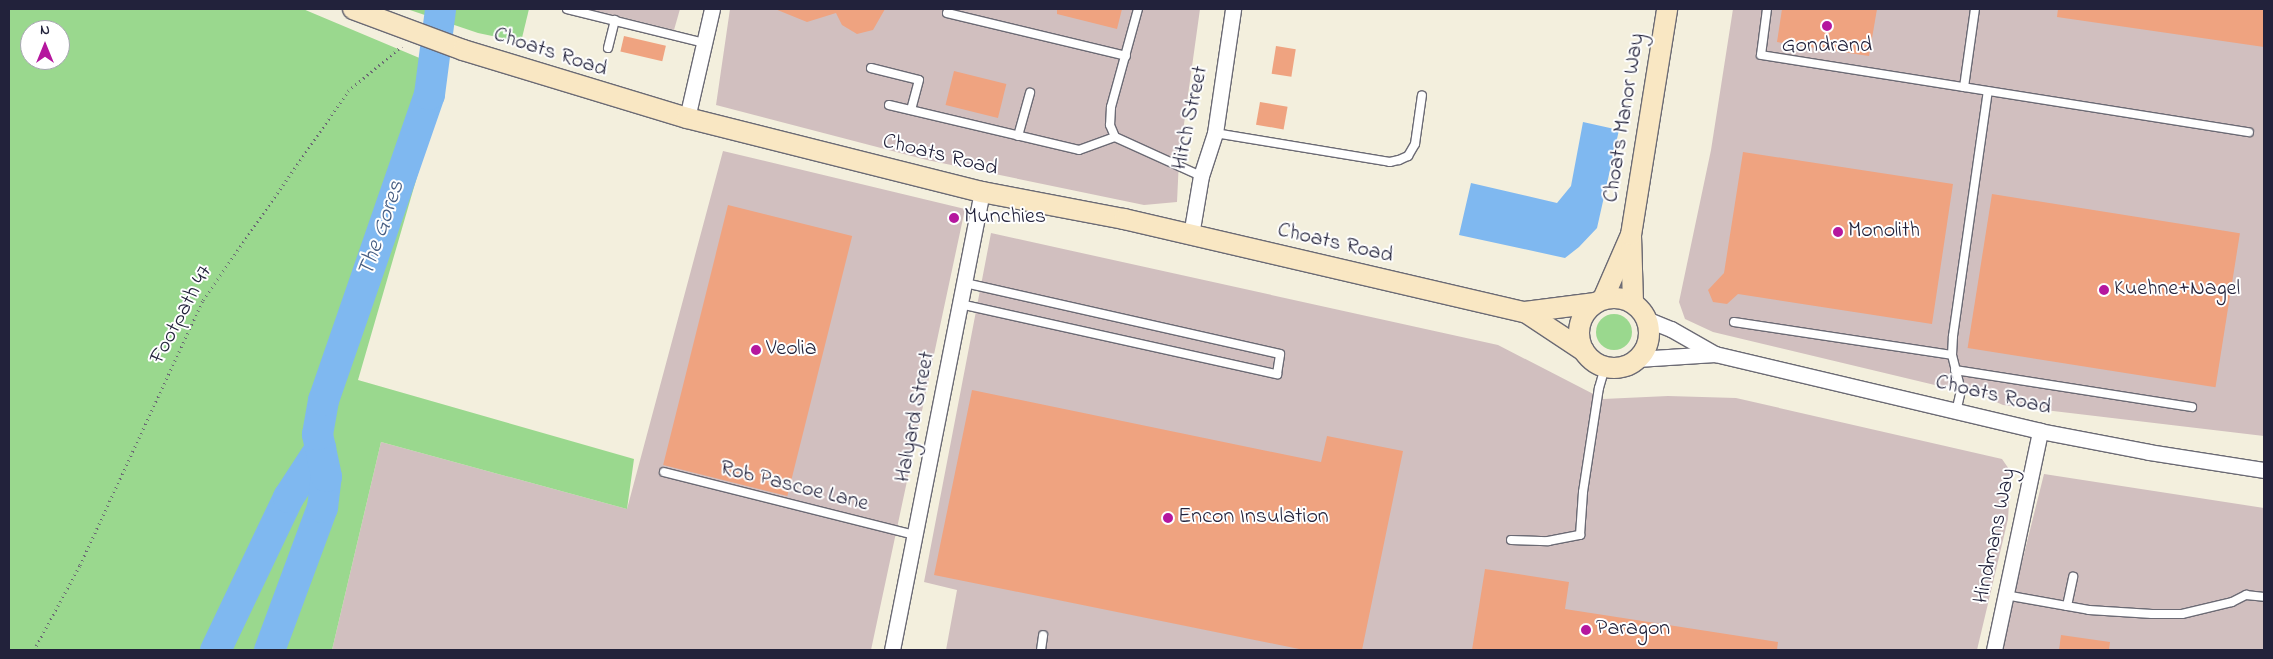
<!DOCTYPE html>
<html>
<head>
<meta charset="utf-8">
<style>
  body { margin:0 }
  #map { position:relative; width:2273px; height:659px; overflow:hidden; background:#f3efdd; font-family:"Indie Flower",sans-serif }
  div>[style] { position:absolute }
  [style*='--x'] { left:calc(var(--x)*1px); top:calc(var(--y)*1px); width:calc(var(--w)*1px); rotate:calc(var(--a)*1deg) }
  .industrial>* { inset:0; background:#d1bfbf }
  .green>* { inset:0; background:#9ad88e }
  .round { border-radius:50% }
  .water>* { inset:0; background:#7fb8f0 }
  .river>* { height:31px; margin:-15.5px; padding:0 15.5px; transform-origin:15.5px; border-radius:15.5px; background:#7fb8f0 }
  .building>* { inset:0; background:#efa380; transform-origin:0 0 }
  .path>* { height:3px; margin-top:-1.5px; transform-origin:0; background:repeating-linear-gradient(90deg,#6b6a74 0 1px,transparent 0 5px) }
  .roads { filter:drop-shadow(1px 0 #6b6a74) drop-shadow(-1px 0 #6b6a74) drop-shadow(0 1px #6b6a74) drop-shadow(0 -1px #6b6a74) }
  .lane>* { height:8px; margin:-4px; padding:0 4px; transform-origin:4px; border-radius:4px; background:#fff }
  .street>* { height:15px; margin:-7.5px; padding:0 7.5px; transform-origin:7.5px; border-radius:7.5px; background:#fff }
  .secondary>* { height:20px; margin:-10px; padding:0 10px; transform-origin:10px; border-radius:10px; background:#f9e7c3 }
  .secondary>.ring { margin:-10px; padding:0; box-sizing:content-box; background:none; border:20px solid #f9e7c3; border-radius:50% }
  .dots>* { width:14px; height:14px; translate:-50% -50%; box-sizing:border-box; border:2px solid #fff; border-radius:50% }
  span { translate:-50% -50%; white-space:nowrap; text-align:center; line-height:1.15; -webkit-text-stroke:4px #fff; paint-order:stroke }
  .poi-label { font-size:22px; color:#22223b }
  .left { translate:0 -50%; text-align:left }
  .street-label { font-size:22px; color:#22223b }
  .water-label { font-size:24px; color:#475e83; font-style:italic }
  .frame { position:absolute; inset:0; border:10px solid #22223b; pointer-events:none }
  .north { position:absolute; left:20px; top:20px; width:50px; height:50px; box-sizing:border-box; background:#fff; border:1px solid #a7a7b1; border-radius:50%; rotate:0deg; font-size:14px; font-weight:700; line-height:20px; text-align:center; color:#22223b }
  .north::after { content:''; display:block; margin:auto; width:18px; height:22px; background:#b5179e; clip-path:polygon(50% 0,100% 100%,50% 72%,0 100%) }
</style>
</head>
<body>
<div id="map">
  <div class="industrial">
    <div style="clip-path:polygon(589px 9px,680px 9px,674px 30px)"></div>
    <div style="clip-path:polygon(730px 9px,1200px 9px,1179px 160px,1177px 202px,1144px 205px,927px 160px,716px 105px)"></div>
    <div style="clip-path:polygon(1733px 9px,2264px 9px,2264px 436px,2003px 405px,1985px 397px,1713px 332px,1685px 319px,1679px 302px,1711px 150px)"></div>
    <div style="clip-path:polygon(723px 151px,965px 209px,871px 650px,332px 650px,381px 442px,627px 509px)"></div>
    <div style="clip-path:polygon(991px 233px,1498px 345px,1603px 399px,1668px 396px,1736px 398px,2002px 459px,2011px 472px,2008px 519px,1977px 650px,946px 650px,957px 590px,924px 582px)"></div>
    <div style="clip-path:polygon(2044px 474px,2264px 508px,2264px 650px,2000px 650px)"></div>
  </div>
  <div class="green">
    <div style="clip-path:polygon(evenodd,9px 9px,303px 9px,448px 70px,358px 380px,634px 459px,627px 509px,381px 442px,332px 650px,9px 650px,9px 9px,30px 30px,60px 30px,60px 60px,30px 60px,30px 30px)"></div>
    <div style="clip-path:polygon(407px 9px,529px 9px,521px 42px,478px 33px)"></div>
    <div class="round" style="left:1596px;top:314px;width:36px;height:36px"></div>
  </div>
  <div class="water">
    <div style="clip-path:polygon(1583px 122px,1619px 130px,1597px 228px,1579px 247px,1565px 258px,1459px 235px,1471px 183px,1557px 203px,1571px 186px)"></div>
  </div>
  <div class="river">
    <div style="--x:215;--y:650;--w:170;--a:-64.5"></div>
    <div style="--x:288;--y:497;--w:59;--a:-56.9"></div>
    <div style="--x:269;--y:650;--w:153;--a:-69.7"></div>
    <div style="--x:322;--y:507;--w:31;--a:-83"></div>
    <div style="--x:326;--y:476;--w:43;--a:-102.1"></div>
    <div style="--x:317;--y:434;--w:35;--a:-80"></div>
    <div style="--x:323;--y:400;--w:324;--a:-70.9"></div>
    <div style="--x:429;--y:94;--w:86;--a:-82.6"></div>
  </div>
  <div class="building">
    <div style="clip-path:polygon(775px 9px,885px 9px,873px 30px,857px 34px,842px 25px,836px 13px,807px 22px)"></div>
    <div style="clip-path:polygon(1057px 9px,1122px 9px,1117px 29px,1057px 14px)"></div>
    <div style="clip-path:polygon(1782px 9px,1877px 9px,1869px 56px,1777px 42px)"></div>
    <div style="clip-path:polygon(2058px 9px,2264px 9px,2264px 47px,2057px 17px)"></div>
    <div style="left:624px;top:36px;width:43px;height:16px;rotate:13deg"></div>
    <div style="left:1276px;top:46px;width:20px;height:28px;rotate:9deg"></div>
    <div style="left:954px;top:71px;width:54px;height:35px;rotate:14deg"></div>
    <div style="left:1260px;top:102px;width:28px;height:23px;rotate:10deg"></div>
    <div style="clip-path:polygon(1743px 152px,1953px 184px,1932px 324px,1738px 294px,1727px 304px,1713px 302px,1708px 290px,1724px 273px)"></div>
    <div style="left:1992px;top:194px;width:251px;height:156px;rotate:9deg"></div>
    <div style="left:728px;top:205px;width:128px;height:268px;rotate:14deg"></div>
    <div style="clip-path:polygon(972px 390px,1321px 462px,1327px 436px,1403px 451px,1362px 650px,1304px 650px,934px 575px)"></div>
    <div style="clip-path:polygon(1485px 569px,1569px 582px,1565px 609px,1778px 642px,1777px 650px,1472px 650px)"></div>
    <div style="clip-path:polygon(2061px 635px,2110px 642px,2109px 650px,2059px 650px)"></div>
  </div>
  <div class="path">
    <div style="--x:34;--y:650;--w:97;--a:-61.6"></div>
    <div style="--x:80;--y:565;--w:292;--a:-65.1"></div>
    <div style="--x:203;--y:300;--w:254;--a:-55.2"></div>
    <div style="--x:348;--y:91;--w:70;--a:-39.8"></div>
  </div>
  <div class="roads">
    <div class="lane">
      <div style="--x:567;--y:9;--w:141;--a:13.9"></div>
      <div style="--x:1138;--y:9;--w:102;--a:105.4"></div>
      <div style="--x:1111;--y:107;--w:18;--a:93"></div>
      <div style="--x:1110;--y:125;--w:13;--a:67"></div>
      <div style="--x:1115;--y:137;--w:94;--a:24.4"></div>
      <div style="--x:1767;--y:9;--w:46;--a:97.4"></div>
      <div style="--x:1761;--y:55;--w:494;--a:9"></div>
      <div style="--x:947;--y:13;--w:184;--a:13.5"></div>
      <div style="--x:608;--y:48;--w:29;--a:-76"></div>
      <div style="--x:871;--y:68;--w:49;--a:14"></div>
      <div style="--x:919;--y:80;--w:31;--a:105"></div>
      <div style="--x:1964;--y:87;--w:79;--a:-82"></div>
      <div style="--x:889;--y:105;--w:195;--a:13.3"></div>
      <div style="--x:1079;--y:150;--w:38;--a:-20"></div>
      <div style="--x:1215;--y:133;--w:177;--a:9.4"></div>
      <div style="--x:1390;--y:162;--w:9;--a:-13"></div>
      <div style="--x:1399;--y:160;--w:10;--a:-24"></div>
      <div style="--x:1408;--y:156;--w:14;--a:-60"></div>
      <div style="--x:1415;--y:144;--w:49;--a:-81.9"></div>
      <div style="--x:1018;--y:136;--w:45;--a:-74.4"></div>
      <div style="--x:960;--y:304;--w:325;--a:12.5"></div>
      <div style="--x:1277;--y:374;--w:20;--a:-81"></div>
      <div style="--x:1280;--y:354;--w:324;--a:-167.3"></div>
      <div style="--x:1734;--y:322;--w:220;--a:8.6"></div>
      <div style="--x:1955;--y:370;--w:240;--a:8.9"></div>
      <div style="--x:1956;--y:412;--w:22;--a:-77"></div>
      <div style="--x:1961;--y:391;--w:37;--a:-104"></div>
      <div style="--x:1952;--y:355;--w:19;--a:-87"></div>
      <div style="--x:1953;--y:336;--w:247;--a:-81.9"></div>
      <div style="--x:664;--y:472;--w:259;--a:14.1"></div>
      <div style="--x:1511;--y:540;--w:37;--a:2"></div>
      <div style="--x:1548;--y:541;--w:33;--a:-11"></div>
      <div style="--x:1580;--y:535;--w:43;--a:-86"></div>
      <div style="--x:1583;--y:492;--w:105;--a:-81.3"></div>
      <div style="--x:1599;--y:388;--w:22;--a:-74"></div>
      <div style="--x:2005;--y:595;--w:85;--a:10.1"></div>
      <div style="--x:2089;--y:610;--w:63;--a:3.6"></div>
      <div style="--x:2152;--y:614;--w:30;--a:0"></div>
      <div style="--x:2182;--y:614;--w:51;--a:-13.5"></div>
      <div style="--x:2232;--y:602;--w:16;--a:-27"></div>
      <div style="--x:2246;--y:595;--w:18;--a:6"></div>
      <div style="--x:2067;--y:606;--w:30;--a:-78"></div>
      <div style="--x:1041;--y:650;--w:15;--a:-82"></div>
    </div>
    <div class="street">
      <div style="--x:687;--y:118;--w:112;--a:-77.1"></div>
      <div style="--x:1191;--y:235;--w:60;--a:-80.4"></div>
      <div style="--x:1201;--y:176;--w:45;--a:-72"></div>
      <div style="--x:1215;--y:133;--w:125;--a:-81.7"></div>
      <div style="--x:1646;--y:319;--w:27;--a:22"></div>
      <div style="--x:1671;--y:329;--w:51;--a:29.6"></div>
      <div style="--x:1637;--y:359;--w:78;--a:-3.7"></div>
      <div style="--x:1715;--y:354;--w:334;--a:13.3"></div>
      <div style="--x:2040;--y:431;--w:111;--a:10.9"></div>
      <div style="--x:2149;--y:452;--w:116;--a:8.9"></div>
      <div style="--x:892;--y:650;--w:467;--a:-78.9"></div>
      <div style="--x:1994;--y:650;--w:224;--a:-78.1"></div>
    </div>
    <div class="secondary">
      <div style="--x:353;--y:9;--w:117;--a:20.4"></div>
      <div style="--x:463;--y:50;--w:234;--a:16.9"></div>
      <div style="--x:687;--y:118;--w:304;--a:14.1"></div>
      <div style="--x:982;--y:192;--w:145;--a:10.8"></div>
      <div style="--x:1124;--y:219;--w:412;--a:13.1"></div>
      <div style="--x:1525;--y:312;--w:71;--a:33.5"></div>
      <div class="ring" style="left:1579px;top:298px;width:50px;height:50px"></div>
      <div style="--x:1603;--y:299;--w:68;--a:-66.5"></div>
      <div style="--x:1633;--y:303;--w:68;--a:-91.7"></div>
      <div style="--x:1631;--y:235;--w:229;--a:-80.9"></div>
      <div style="--x:1525;--y:312;--w:71;--a:-7.3"></div>
    </div>
  </div>
  <div class="dots">
    <div style="left:1827px;top:26px;background:#b5179e"></div>
    <div style="left:954px;top:218px;background:#b5179e"></div>
    <div style="left:1838px;top:232px;background:#b5179e"></div>
    <div style="left:2104px;top:290px;background:#b5179e"></div>
    <div style="left:756px;top:350px;background:#b5179e"></div>
    <div style="left:1168px;top:518px;background:#b5179e"></div>
    <div style="left:1586px;top:630px;background:#b5179e"></div>
  </div>
  <div class="poi-label">
    <span style="left:1827px;top:47px">Gondrand</span>
    <span class="left" style="left:964px;top:218px">Munchies</span>
    <span class="left" style="left:1848px;top:232px">Monolith</span>
    <span class="left" style="left:2114px;top:290px">Kuehne+Nagel</span>
    <span class="left" style="left:766px;top:350px">Veolia</span>
    <span class="left" style="left:1178px;top:518px">Encon Insulation</span>
    <span class="left" style="left:1596px;top:630px">Paragon</span>
  </div>
  <div class="street-label">
    <span style="left:550px;top:53px;rotate:18deg">Choats Road</span>
    <span style="left:1191px;top:118px;rotate:-78deg">Hitch Street</span>
    <span style="left:1625px;top:118px;rotate:-81deg">Choats Manor Way</span>
    <span style="left:940px;top:156px;rotate:14deg">Choats Road</span>
    <span style="left:1335px;top:244px;rotate:13deg">Choats Road</span>
    <span style="left:182px;top:315px;rotate:-62deg">Footpath 47</span>
    <span style="left:1993px;top:396px;rotate:13deg">Choats Road</span>
    <span style="left:916px;top:417px;rotate:-79deg">Halyard Street</span>
    <span style="left:794px;top:487px;rotate:14deg">Rob Pascoe Lane</span>
    <span style="left:1996px;top:536px;rotate:-78deg">Hindmans Way</span>
  </div>
  <div class="water-label">
    <span style="left:382px;top:229px;rotate:-71deg">The Gores</span>
  </div>
  <div class="frame"></div>
  <div class="north">N</div>
</div>
</body>
</html>
